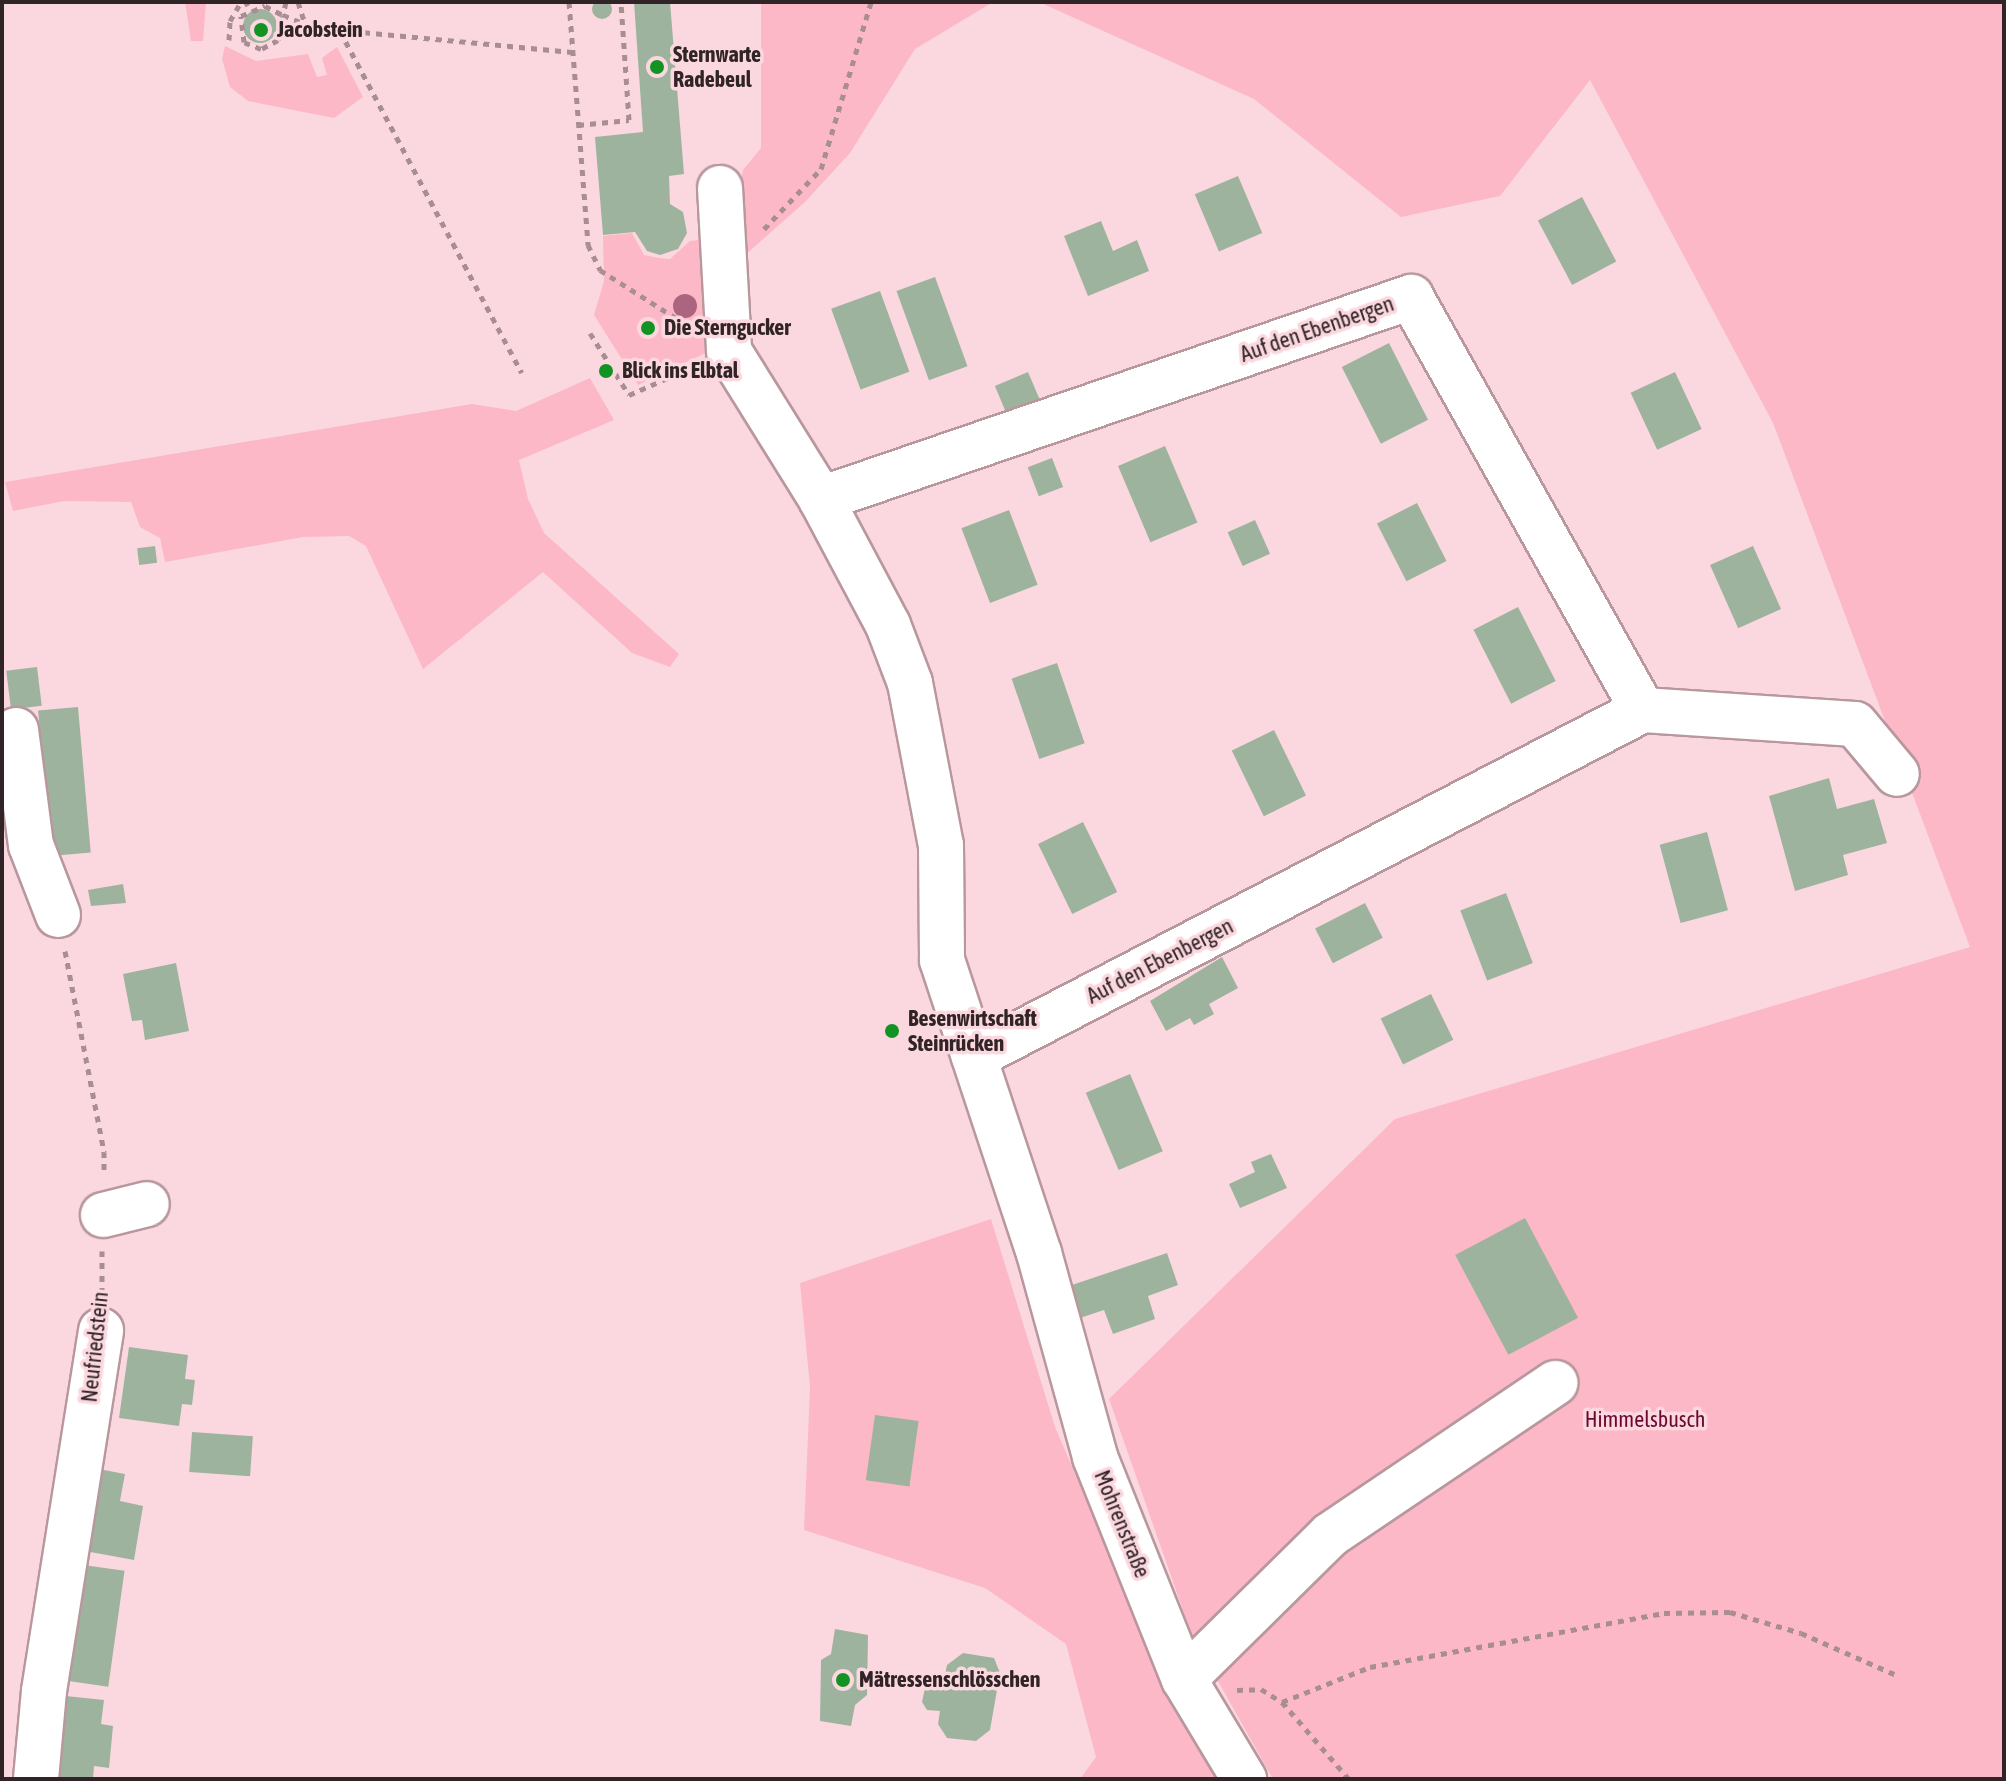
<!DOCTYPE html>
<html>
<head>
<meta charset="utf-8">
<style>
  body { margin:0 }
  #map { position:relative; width:2006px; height:1781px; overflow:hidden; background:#fbd8df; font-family:"Asap Condensed",sans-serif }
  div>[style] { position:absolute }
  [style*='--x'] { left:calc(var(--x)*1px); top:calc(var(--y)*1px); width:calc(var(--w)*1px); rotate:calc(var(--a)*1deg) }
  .green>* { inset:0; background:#fcb8c6 }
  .building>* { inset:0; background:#9eb39d; transform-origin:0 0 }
  .round { border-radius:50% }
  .path>* { height:5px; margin-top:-2.5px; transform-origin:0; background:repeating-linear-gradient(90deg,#a88e93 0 6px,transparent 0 12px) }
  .roads { filter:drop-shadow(2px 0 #b8979d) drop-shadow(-2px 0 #b8979d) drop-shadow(0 2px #b8979d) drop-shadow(0 -2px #b8979d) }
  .minor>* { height:44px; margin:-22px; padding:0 22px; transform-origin:22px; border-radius:22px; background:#fff }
  .trees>* { width:24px; height:24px; margin:-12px; border-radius:50%; background:#ac657e }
  .dots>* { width:22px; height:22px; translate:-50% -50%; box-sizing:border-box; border:4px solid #fbd8df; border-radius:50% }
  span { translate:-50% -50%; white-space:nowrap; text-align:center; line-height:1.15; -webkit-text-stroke:7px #fbd8df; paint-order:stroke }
  .poi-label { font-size:22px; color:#302426; font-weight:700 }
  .left { translate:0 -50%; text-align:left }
  .street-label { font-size:22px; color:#302426 }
  .park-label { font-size:22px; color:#6c072f }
  .frame { position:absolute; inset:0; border:4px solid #302426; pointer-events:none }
</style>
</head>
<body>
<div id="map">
  <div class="green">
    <div style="clip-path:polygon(185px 2px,206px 2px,203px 41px,191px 41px)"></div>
    <div style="clip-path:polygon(761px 2px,993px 2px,915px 49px,850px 153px,805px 202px,737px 262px,735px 211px,743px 170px,761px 148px)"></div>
    <div style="clip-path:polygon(1039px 2px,2004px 2px,2004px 1779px,1273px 1779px,1191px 1633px,1109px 1399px,1395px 1119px,1970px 947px,1773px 423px,1590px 80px,1500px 196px,1401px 217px,1254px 99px)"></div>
    <div style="clip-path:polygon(225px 46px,256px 61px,308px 54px,317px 77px,327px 75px,322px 58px,337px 47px,363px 97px,334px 118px,248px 101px,230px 87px,222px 59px)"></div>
    <div style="clip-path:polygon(632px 233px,644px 255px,659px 258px,670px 259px,690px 241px,707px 239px,714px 349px,638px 385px,594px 315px,604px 281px,603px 236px)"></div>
    <div style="clip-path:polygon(590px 378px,614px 420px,519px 460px,528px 499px,544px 533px,679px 654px,670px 667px,632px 653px,543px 572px,423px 669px,366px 546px,349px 536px,303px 537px,165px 562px,160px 538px,140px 527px,131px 502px,64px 501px,13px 511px,5px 482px,472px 404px,516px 411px)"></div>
    <div style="clip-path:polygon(991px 1219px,1055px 1427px,1166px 1684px,1224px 1779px,1080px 1779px,1096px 1757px,1066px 1644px,985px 1588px,804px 1530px,810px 1387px,800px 1283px)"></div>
  </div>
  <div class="building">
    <div class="round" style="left:592px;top:-1px;width:20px;height:20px"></div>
    <div style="clip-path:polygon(634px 2px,670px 2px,684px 174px,669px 176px,670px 204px,683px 212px,687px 233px,678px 249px,660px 255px,647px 251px,635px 232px,603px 235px,595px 137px,643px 132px)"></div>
    <div class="round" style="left:243px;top:9px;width:34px;height:34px"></div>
    <div style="left:1238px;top:176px;width:62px;height:47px;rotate:67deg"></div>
    <div style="left:1582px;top:197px;width:73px;height:50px;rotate:62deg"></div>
    <div style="clip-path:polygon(1101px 221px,1113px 251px,1137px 240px,1149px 271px,1088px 296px,1064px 236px)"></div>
    <div style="left:935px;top:277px;width:95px;height:41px;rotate:70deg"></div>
    <div style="left:880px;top:291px;width:86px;height:52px;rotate:70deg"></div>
    <div style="left:1389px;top:343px;width:86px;height:53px;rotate:63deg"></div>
    <div style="left:1028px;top:372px;width:30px;height:36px;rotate:67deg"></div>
    <div style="left:1675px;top:372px;width:63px;height:49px;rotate:65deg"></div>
    <div style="left:1165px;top:446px;width:83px;height:51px;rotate:67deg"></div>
    <div style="left:1052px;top:458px;width:31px;height:26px;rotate:69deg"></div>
    <div style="left:1417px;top:503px;width:65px;height:45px;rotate:63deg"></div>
    <div style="left:1009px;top:510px;width:80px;height:51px;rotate:69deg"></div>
    <div style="left:1255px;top:520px;width:37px;height:30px;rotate:66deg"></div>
    <div style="left:155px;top:546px;width:17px;height:18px;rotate:83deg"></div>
    <div style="left:1753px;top:546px;width:69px;height:47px;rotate:66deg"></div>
    <div style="left:1518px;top:607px;width:83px;height:50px;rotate:63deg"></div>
    <div style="left:1057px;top:663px;width:85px;height:48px;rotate:71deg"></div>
    <div style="left:37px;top:667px;width:39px;height:31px;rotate:83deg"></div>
    <div style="left:78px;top:707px;width:146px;height:40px;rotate:85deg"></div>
    <div style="left:1274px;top:730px;width:73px;height:47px;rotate:64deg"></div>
    <div style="clip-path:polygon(1829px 778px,1837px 809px,1874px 799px,1887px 843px,1843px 855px,1848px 875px,1795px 891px,1769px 796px)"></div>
    <div style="left:1083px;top:822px;width:78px;height:50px;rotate:64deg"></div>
    <div style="left:1707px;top:832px;width:81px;height:49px;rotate:75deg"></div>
    <div style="clip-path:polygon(123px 884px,126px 903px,91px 906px,88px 890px)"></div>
    <div style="left:1506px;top:893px;width:75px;height:49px;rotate:69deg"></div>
    <div style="left:1365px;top:903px;width:39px;height:56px;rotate:63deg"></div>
    <div style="clip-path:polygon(1222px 957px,1238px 988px,1209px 1004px,1214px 1014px,1194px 1025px,1190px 1018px,1166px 1031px,1150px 1001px)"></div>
    <div style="clip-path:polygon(176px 963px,189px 1031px,145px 1040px,142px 1020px,132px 1021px,123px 974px)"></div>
    <div style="left:1431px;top:994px;width:51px;height:56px;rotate:64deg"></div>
    <div style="left:1130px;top:1074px;width:84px;height:48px;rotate:67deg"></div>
    <div style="clip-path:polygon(1271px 1154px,1287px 1188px,1240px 1208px,1229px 1184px,1255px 1172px,1251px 1162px)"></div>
    <div style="left:1525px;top:1218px;width:113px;height:79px;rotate:62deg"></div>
    <div style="clip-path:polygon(1167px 1253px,1178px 1285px,1148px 1296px,1155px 1319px,1113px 1334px,1104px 1310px,1080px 1318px,1069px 1286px)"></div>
    <div style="clip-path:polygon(129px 1347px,188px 1355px,185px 1379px,195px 1380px,192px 1405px,182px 1404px,179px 1426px,119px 1418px)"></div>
    <div style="left:875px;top:1415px;width:44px;height:66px;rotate:8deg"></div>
    <div style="left:192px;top:1432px;width:61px;height:40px;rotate:4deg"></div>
    <div style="clip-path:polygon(88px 1467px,125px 1474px,120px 1501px,143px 1506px,134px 1560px,74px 1549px)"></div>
    <div style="left:76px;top:1564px;width:49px;height:117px;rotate:8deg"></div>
    <div style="clip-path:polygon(835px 1629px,868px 1635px,867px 1695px,855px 1705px,851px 1726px,820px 1721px,821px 1660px,831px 1654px)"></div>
    <div style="clip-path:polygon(963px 1653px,994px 1658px,1000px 1673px,990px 1730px,976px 1741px,947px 1738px,938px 1724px,940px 1711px,927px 1710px,922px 1702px,927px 1679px,933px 1673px,945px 1675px,947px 1665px)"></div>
    <div style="clip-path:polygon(56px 1695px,104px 1700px,101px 1724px,113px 1726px,109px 1768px,94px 1766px,93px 1779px,48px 1779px)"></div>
  </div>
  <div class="path">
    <div style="--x:246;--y:2;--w:4;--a:63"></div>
    <div style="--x:286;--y:2;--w:13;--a:103"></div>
    <div style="--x:283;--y:15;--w:20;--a:99"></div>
    <div style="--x:280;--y:35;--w:5;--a:112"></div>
    <div style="--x:278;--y:40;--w:19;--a:152"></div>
    <div style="--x:261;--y:49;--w:18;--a:-158"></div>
    <div style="--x:244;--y:42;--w:26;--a:-97"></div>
    <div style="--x:241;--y:16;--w:26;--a:-23"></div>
    <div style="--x:265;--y:6;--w:20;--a:27"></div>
    <div style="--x:283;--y:15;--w:24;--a:22"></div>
    <div style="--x:305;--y:24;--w:36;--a:10"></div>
    <div style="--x:340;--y:30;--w:233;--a:5.4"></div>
    <div style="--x:298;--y:2;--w:23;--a:72"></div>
    <div style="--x:569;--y:2;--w:244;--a:85.5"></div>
    <div style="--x:588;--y:245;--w:28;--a:64"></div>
    <div style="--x:600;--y:270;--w:103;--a:32.3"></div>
    <div style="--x:340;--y:31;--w:387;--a:62"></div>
    <div style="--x:229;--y:40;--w:19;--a:-87"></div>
    <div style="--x:230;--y:21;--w:22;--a:-60"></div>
    <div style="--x:578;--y:125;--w:51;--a:-5.6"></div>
    <div style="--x:629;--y:120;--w:118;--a:-93.9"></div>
    <div style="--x:764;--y:229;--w:83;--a:-46.5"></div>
    <div style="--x:821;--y:169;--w:174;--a:-73.3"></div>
    <div style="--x:590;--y:333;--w:73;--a:57.8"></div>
    <div style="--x:629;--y:395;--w:72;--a:-23.7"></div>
    <div style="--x:65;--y:951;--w:205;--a:79"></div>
    <div style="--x:104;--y:1152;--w:21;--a:90"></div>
    <div style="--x:102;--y:1293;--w:42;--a:-90"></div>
    <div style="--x:1237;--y:1690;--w:24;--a:-2"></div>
    <div style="--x:1261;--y:1689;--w:25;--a:32"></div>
    <div style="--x:1282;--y:1702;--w:102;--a:49"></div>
    <div style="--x:1282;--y:1702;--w:95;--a:-21.7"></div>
    <div style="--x:1370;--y:1667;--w:299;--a:-10.4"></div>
    <div style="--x:1664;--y:1613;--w:66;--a:-0.9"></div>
    <div style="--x:1730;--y:1612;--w:74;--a:16.5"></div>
    <div style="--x:1801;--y:1633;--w:102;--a:23.8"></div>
  </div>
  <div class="roads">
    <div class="minor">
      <div style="--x:720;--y:188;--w:163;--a:86.8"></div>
      <div style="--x:729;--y:351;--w:174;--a:58.1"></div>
      <div style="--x:821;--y:499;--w:143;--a:62"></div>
      <div style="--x:888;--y:625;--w:62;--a:69.2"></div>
      <div style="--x:910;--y:683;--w:165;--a:79.2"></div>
      <div style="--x:941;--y:845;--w:115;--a:89.5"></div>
      <div style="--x:942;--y:960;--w:309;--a:71.7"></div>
      <div style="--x:1039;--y:1253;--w:212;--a:74.6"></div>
      <div style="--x:1095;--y:1457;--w:239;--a:68.2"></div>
      <div style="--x:1184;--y:1679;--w:117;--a:59"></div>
      <div style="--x:821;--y:499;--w:624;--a:-18.9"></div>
      <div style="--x:1411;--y:297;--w:474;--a:60.7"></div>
      <div style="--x:16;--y:730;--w:116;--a:82.6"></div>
      <div style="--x:31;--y:845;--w:75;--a:68.9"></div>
      <div style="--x:974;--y:1057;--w:754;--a:-27.42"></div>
      <div style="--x:1643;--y:710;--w:212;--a:3.8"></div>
      <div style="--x:1855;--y:724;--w:65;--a:50"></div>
      <div style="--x:103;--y:1215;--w:45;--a:-14"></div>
      <div style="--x:1184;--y:1679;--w:205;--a:-44.6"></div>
      <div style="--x:1330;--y:1535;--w:272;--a:-34"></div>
      <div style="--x:36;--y:1779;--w:88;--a:-84.8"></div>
      <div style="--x:44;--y:1691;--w:365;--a:-81"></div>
    </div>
  </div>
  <div class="trees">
    <div style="left:685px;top:306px"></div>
  </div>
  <div class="dots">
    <div style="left:261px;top:30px;background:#149325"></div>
    <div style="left:657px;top:67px;background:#149325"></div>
    <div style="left:648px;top:328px;background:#149325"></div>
    <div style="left:606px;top:371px;background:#149325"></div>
    <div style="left:892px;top:1031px;background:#149325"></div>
    <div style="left:843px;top:1680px;background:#149325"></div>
  </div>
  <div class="poi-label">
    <span class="left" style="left:277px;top:30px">Jacobstein</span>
    <span class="left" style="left:673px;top:67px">Sternwarte<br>Radebeul</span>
    <span class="left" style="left:664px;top:328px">Die Sterngucker</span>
    <span class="left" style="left:622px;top:371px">Blick ins Elbtal</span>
    <span class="left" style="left:908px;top:1031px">Besenwirtschaft<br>Steinrücken</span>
    <span class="left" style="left:859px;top:1680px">Mätressenschlösschen</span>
  </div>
  <div class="street-label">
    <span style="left:1317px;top:329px;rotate:-19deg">Auf den Ebenbergen</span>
    <span style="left:1160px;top:961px;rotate:-27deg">Auf den Ebenbergen</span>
    <span style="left:95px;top:1347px;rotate:-84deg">Neufriedstein</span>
    <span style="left:1122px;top:1524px;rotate:68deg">Mohrenstraße</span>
  </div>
  <div class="park-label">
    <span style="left:1645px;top:1420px">Himmelsbusch</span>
  </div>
  <div class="frame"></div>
</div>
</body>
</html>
